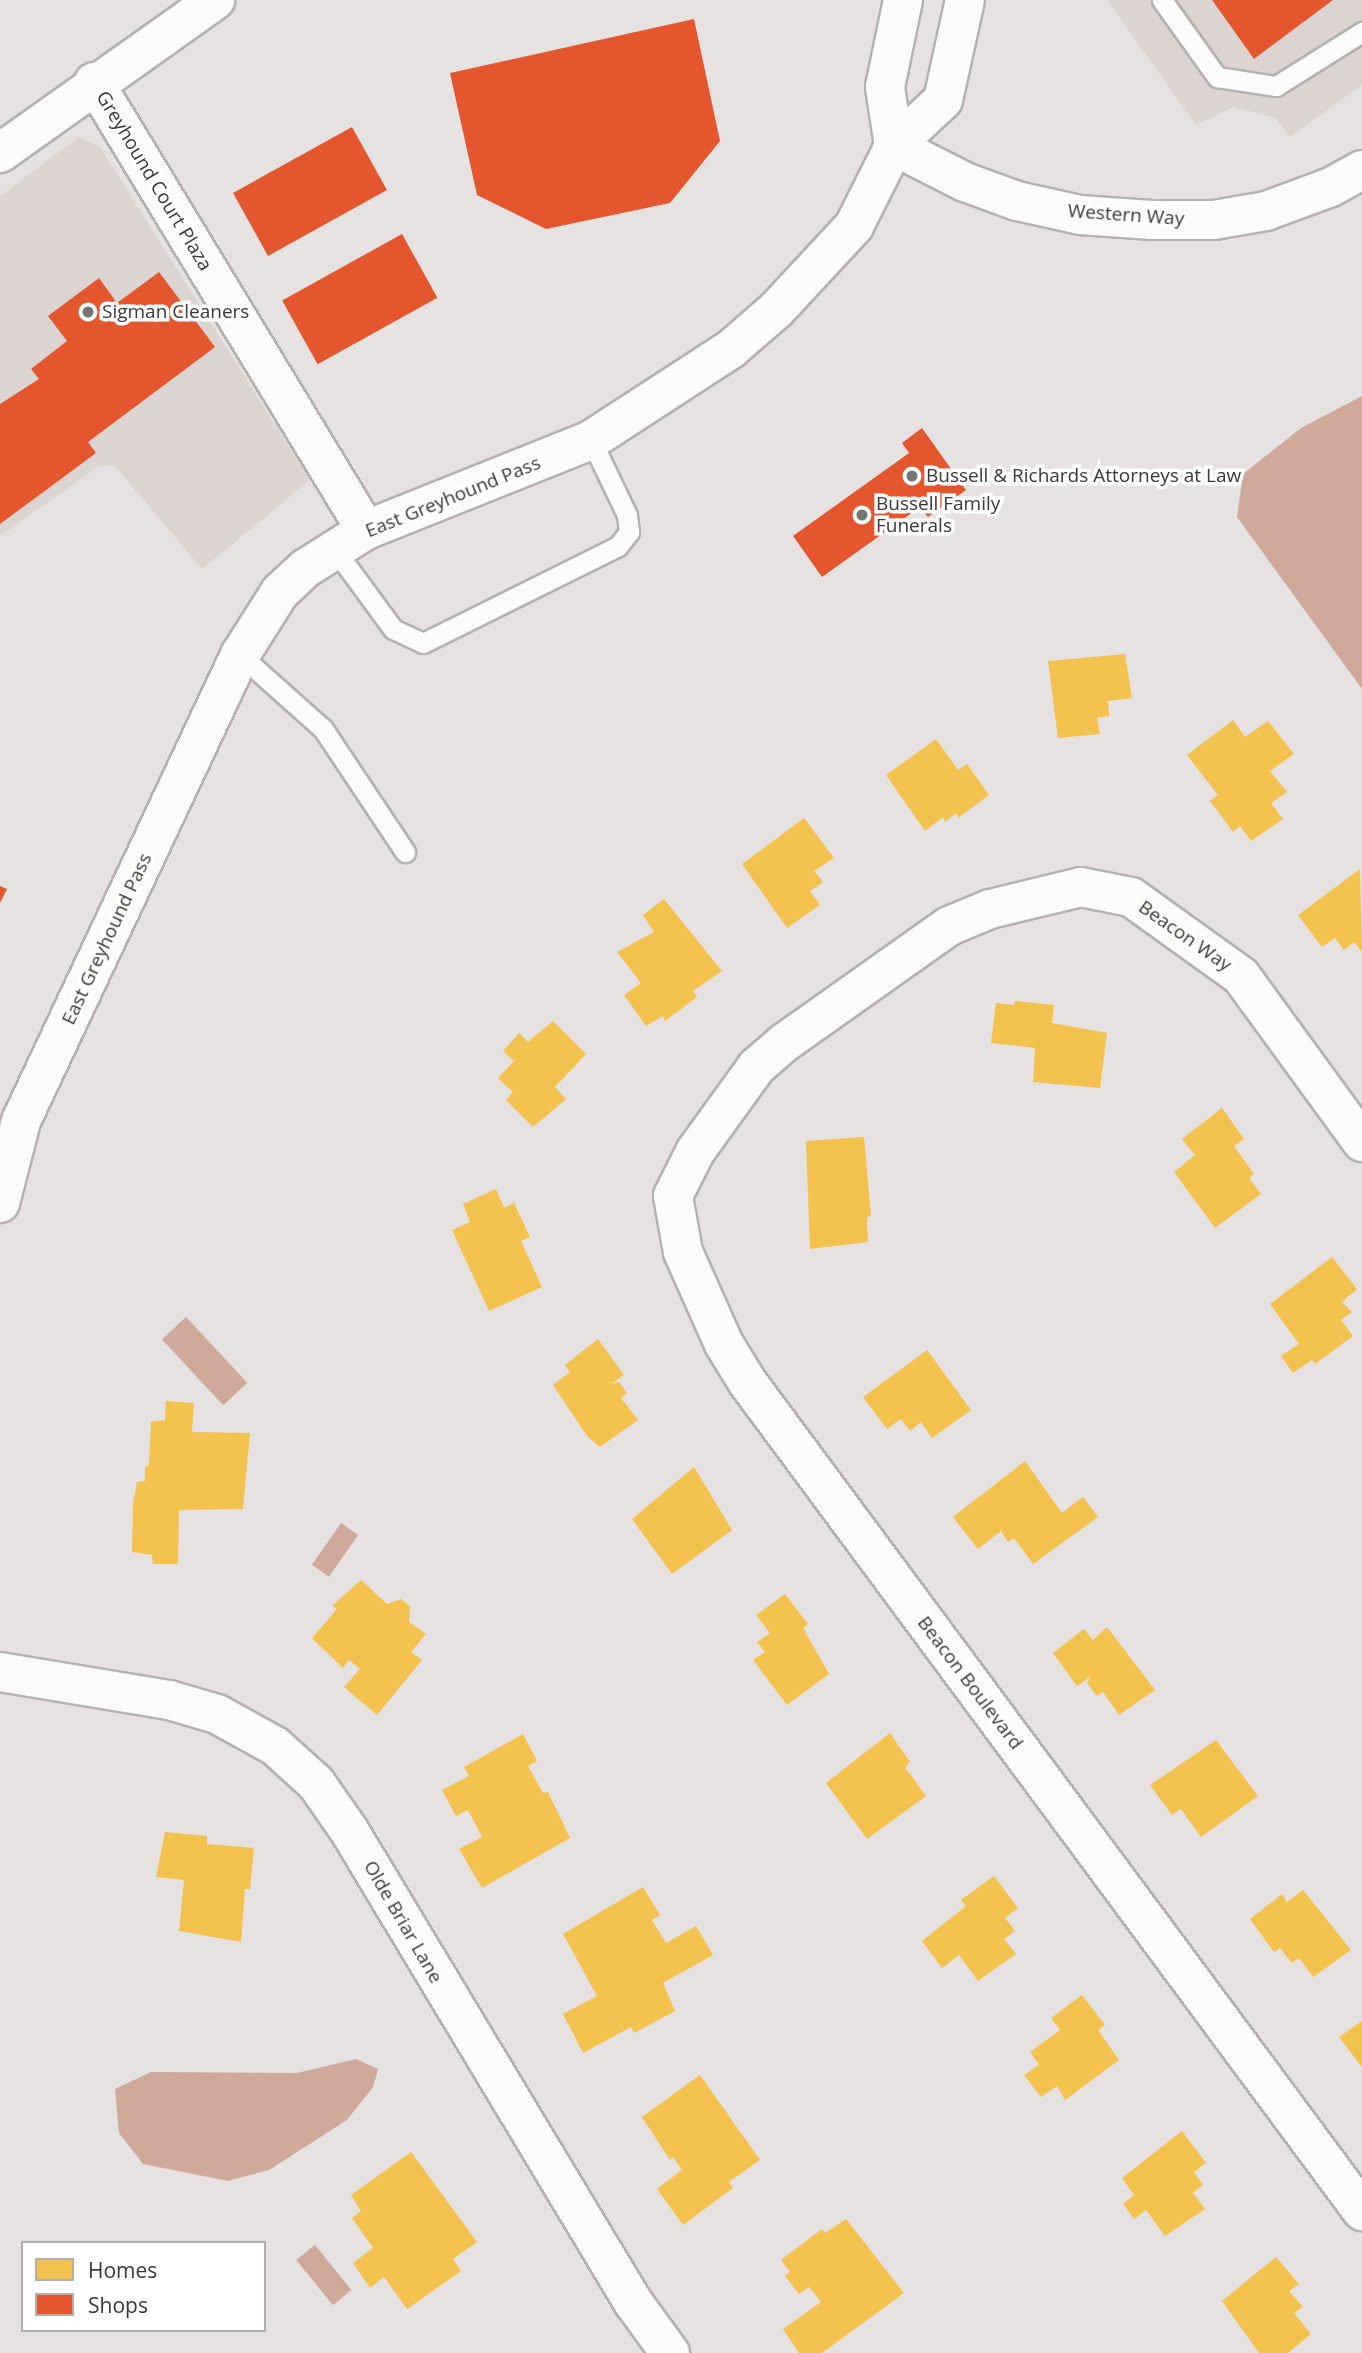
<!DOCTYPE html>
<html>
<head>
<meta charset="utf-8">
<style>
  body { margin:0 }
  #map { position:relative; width:1362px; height:2353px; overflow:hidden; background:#e5e2e1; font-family:"Open Sans",sans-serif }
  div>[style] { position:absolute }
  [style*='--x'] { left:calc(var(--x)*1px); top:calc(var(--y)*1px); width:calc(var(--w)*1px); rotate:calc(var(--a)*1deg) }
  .built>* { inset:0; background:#dcd4d1 }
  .water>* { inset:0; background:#cfaa9b; transform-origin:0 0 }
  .homes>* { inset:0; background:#f2c14e }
  .shops>* { inset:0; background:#e4572e; transform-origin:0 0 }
  .roads { filter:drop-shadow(2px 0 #b4b2b1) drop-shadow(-2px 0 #b4b2b1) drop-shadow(0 2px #b4b2b1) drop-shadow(0 -2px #b4b2b1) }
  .lane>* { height:19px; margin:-9.5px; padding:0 9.5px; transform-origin:9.5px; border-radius:9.5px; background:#fbfbfa }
  .street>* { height:38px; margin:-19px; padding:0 19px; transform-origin:19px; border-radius:19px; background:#fbfbfa }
  .secondary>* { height:38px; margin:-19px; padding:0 19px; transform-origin:19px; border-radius:19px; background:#fbfbfa }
  .dots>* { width:19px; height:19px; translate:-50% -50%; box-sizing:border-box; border:4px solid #fff; border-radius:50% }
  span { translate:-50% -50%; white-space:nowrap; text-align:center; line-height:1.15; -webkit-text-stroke:7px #fff; paint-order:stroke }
  .street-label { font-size:19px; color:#3a3837 }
  .poi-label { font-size:19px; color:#3a3837 }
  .left { translate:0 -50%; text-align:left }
  .legend { position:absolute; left:21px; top:2241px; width:245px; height:91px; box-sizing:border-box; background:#fff; border:2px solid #b0afaf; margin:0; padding:9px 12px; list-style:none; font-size:21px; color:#3a3837 }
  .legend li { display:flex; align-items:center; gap:14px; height:35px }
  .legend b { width:35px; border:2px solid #b0afaf }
</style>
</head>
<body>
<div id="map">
  <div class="built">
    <div style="clip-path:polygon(1107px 0,1362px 0,1362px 85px,1290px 137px,1274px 117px,1233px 107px,1196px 125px)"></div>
    <div style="clip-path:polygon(79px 137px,100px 147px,310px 480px,202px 569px,114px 465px,99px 466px,0 536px,0 196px)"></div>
  </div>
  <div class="water">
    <div style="clip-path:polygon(1362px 396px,1362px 689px,1237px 517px,1243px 474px,1301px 428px)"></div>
    <div style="left:186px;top:1317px;width:90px;height:33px;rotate:47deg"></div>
    <div style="left:341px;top:1523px;width:21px;height:51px;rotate:35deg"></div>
    <div style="clip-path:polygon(356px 2059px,378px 2069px,373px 2087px,347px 2120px,269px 2170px,228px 2181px,143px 2164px,119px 2133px,115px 2089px,151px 2072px,297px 2073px)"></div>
    <div style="left:315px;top:2245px;width:58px;height:24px;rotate:51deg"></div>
  </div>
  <div class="homes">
    <div style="clip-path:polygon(1125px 654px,1132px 698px,1108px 701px,1109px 716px,1097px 718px,1100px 734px,1058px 738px,1048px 661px)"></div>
    <div style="clip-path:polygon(1233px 720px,1245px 737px,1268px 721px,1294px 754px,1270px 771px,1287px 792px,1271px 803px,1283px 819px,1251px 841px,1240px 826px,1233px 832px,1210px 801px,1218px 795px,1187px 755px)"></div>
    <div style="clip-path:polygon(936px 739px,958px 770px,967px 764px,989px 795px,958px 818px,956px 813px,945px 822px,943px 817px,925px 831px,886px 775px)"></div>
    <div style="clip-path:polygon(804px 818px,834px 858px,814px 871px,823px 882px,810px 891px,820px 905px,787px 928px,742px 864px)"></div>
    <div style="clip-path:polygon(1360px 869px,1362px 952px,1354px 942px,1344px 950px,1335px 938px,1322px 947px,1298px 915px)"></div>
    <div style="clip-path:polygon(664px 899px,722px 971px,693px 991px,697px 997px,665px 1021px,663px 1016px,646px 1026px,624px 995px,641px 983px,617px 952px,654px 932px,643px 915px)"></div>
    <div style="clip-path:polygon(1015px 1001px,1054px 1005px,1052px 1023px,1107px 1033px,1100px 1088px,1033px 1082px,1035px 1048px,991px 1043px,996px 1003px,1014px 1005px)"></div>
    <div style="clip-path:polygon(553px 1021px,586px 1054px,555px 1087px,566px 1099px,533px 1127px,506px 1100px,513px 1092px,498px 1078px,514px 1061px,503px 1051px,519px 1033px,528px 1042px)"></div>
    <div style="clip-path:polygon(1222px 1108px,1244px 1139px,1234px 1146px,1254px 1174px,1249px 1178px,1261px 1194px,1215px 1228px,1174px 1172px,1195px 1155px,1182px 1139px)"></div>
    <div style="clip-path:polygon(864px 1137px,871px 1216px,867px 1217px,868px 1242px,810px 1249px,806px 1141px)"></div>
    <div style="clip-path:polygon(496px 1189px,504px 1208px,514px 1203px,530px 1237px,521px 1241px,542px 1287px,489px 1311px,452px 1230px,470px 1222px,463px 1204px)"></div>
    <div style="clip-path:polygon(1332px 1257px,1357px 1289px,1342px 1302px,1352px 1312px,1341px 1320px,1353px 1336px,1315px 1364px,1312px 1360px,1293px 1373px,1281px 1356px,1299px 1344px,1270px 1304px)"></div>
    <div style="clip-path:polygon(598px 1339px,624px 1375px,611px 1384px,619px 1382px,627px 1393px,621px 1398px,638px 1420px,600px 1447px,587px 1436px,553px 1385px,570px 1372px,565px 1365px)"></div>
    <div style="clip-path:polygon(927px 1350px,971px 1410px,932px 1438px,921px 1422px,910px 1431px,901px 1419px,887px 1429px,863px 1397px)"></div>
    <div style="clip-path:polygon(166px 1401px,194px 1403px,192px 1432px,250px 1433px,243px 1509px,179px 1510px,178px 1564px,153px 1564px,152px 1555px,132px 1552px,133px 1504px,137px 1482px,145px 1481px,145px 1467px,149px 1465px,151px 1422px,165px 1420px)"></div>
    <div style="clip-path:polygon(1025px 1461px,1062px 1513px,1083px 1497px,1098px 1517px,1033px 1564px,1014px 1538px,1008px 1542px,1001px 1531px,978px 1549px,953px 1517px)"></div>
    <div style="clip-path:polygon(694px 1467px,732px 1530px,672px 1574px,632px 1519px)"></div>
    <div style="clip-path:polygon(361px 1580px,387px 1604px,401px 1599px,410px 1606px,409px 1622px,426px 1634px,411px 1652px,422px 1660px,377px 1715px,344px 1687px,360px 1669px,349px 1660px,343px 1668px,312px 1638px,337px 1609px,332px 1606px)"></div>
    <div style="clip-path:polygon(785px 1594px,808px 1624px,803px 1628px,829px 1674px,787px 1705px,753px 1660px,765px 1652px,757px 1642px,770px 1633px,756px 1615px)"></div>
    <div style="clip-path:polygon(1107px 1627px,1155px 1690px,1119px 1715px,1103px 1692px,1097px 1696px,1087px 1683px,1091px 1676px,1077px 1686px,1053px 1653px,1084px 1629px,1093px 1640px)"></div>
    <div style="clip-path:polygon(890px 1733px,910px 1762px,905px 1767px,926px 1796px,867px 1839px,826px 1783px)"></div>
    <div style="clip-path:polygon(523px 1734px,537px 1761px,528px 1766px,543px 1793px,548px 1792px,570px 1838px,482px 1888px,459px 1849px,482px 1837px,468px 1810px,456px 1816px,442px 1790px,469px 1776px,464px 1767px)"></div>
    <div style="clip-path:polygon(1216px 1740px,1258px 1796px,1201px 1837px,1181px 1809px,1172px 1815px,1150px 1785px)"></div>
    <div style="clip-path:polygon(165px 1832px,207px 1836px,207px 1844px,254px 1848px,250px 1889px,245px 1889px,241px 1942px,179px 1931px,184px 1880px,156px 1877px)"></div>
    <div style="clip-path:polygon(994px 1876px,1018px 1908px,1005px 1918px,1015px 1931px,1004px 1939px,1016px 1954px,978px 1981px,959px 1955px,942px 1968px,922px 1941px,966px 1906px,961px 1900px)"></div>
    <div style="clip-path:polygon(643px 1887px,660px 1915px,652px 1920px,666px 1943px,696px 1926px,713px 1955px,663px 1983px,675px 2011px,634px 2033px,631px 2027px,583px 2053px,563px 2014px,597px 1996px,563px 1934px)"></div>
    <div style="clip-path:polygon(1303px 1890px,1351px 1950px,1313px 1977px,1299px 1958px,1292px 1963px,1280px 1948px,1274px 1952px,1250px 1919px,1282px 1894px,1287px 1902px)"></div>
    <div style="clip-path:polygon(1082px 1995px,1105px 2025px,1098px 2030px,1119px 2060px,1065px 2100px,1057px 2086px,1041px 2097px,1024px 2075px,1039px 2065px,1030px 2052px,1060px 2030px,1051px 2018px)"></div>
    <div style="clip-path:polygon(1362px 2021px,1362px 2067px,1339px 2037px)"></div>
    <div style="clip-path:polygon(700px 2075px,760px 2160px,729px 2182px,733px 2188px,683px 2225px,657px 2189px,682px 2170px,673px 2157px,670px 2160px,642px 2117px)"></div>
    <div style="clip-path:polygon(1182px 2131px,1206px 2163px,1194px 2172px,1203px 2185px,1193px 2193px,1205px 2209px,1165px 2236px,1146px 2210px,1134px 2219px,1123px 2204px,1134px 2195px,1122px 2178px)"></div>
    <div style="clip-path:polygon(411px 2152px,477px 2242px,453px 2259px,461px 2271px,407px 2309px,384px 2277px,370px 2288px,353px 2263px,373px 2248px,352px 2218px,361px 2211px,351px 2195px)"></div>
    <div style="clip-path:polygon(846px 2219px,904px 2293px,822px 2353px,799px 2353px,783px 2329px,821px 2302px,809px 2287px,799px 2294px,785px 2276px,790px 2272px,781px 2260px,822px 2229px,825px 2233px)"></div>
    <div style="clip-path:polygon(1276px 2257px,1299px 2284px,1289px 2291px,1303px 2307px,1294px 2313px,1311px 2334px,1288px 2353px,1259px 2353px,1222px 2301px)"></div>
  </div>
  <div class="shops">
    <div style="clip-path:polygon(1212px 0,1333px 0,1254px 59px)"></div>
    <div style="clip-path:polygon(694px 19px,720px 141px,670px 203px,546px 229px,477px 195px,450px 73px)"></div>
    <div style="left:352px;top:127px;width:72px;height:136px;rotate:61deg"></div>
    <div style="left:402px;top:234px;width:73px;height:137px;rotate:61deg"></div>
    <div style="clip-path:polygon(159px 272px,215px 347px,88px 442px,96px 453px,0 524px,0 404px,39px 379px,31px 369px,67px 341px,48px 316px,99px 278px,117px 303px)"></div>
    <div style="clip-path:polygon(922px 428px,966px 490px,928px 517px,920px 507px,822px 577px,793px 536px,909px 453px,902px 443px)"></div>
    <div style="clip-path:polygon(0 886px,7px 889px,0 903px)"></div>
  </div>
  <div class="roads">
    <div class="lane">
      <div style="--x:1162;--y:0;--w:95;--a:54.5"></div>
      <div style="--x:1217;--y:77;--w:60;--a:8.7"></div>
      <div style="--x:1276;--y:86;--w:102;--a:-32.1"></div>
      <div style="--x:335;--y:550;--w:98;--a:53.7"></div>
      <div style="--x:393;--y:629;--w:33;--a:25"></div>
      <div style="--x:423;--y:643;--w:218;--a:-26.4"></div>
      <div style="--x:618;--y:546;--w:18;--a:-52"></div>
      <div style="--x:629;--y:532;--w:17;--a:-97"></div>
      <div style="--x:627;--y:515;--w:83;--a:-115.6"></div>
      <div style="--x:240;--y:655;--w:111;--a:41.7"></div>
      <div style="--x:323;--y:729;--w:148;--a:56.3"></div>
    </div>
    <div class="street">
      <div style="--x:94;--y:82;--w:524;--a:58.74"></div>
      <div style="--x:0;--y:153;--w:264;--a:-35.4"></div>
      <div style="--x:1362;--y:1142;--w:205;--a:-126.1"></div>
      <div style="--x:1241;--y:976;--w:135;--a:-144.3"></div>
      <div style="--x:1131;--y:897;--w:51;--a:-168.7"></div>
      <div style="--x:1081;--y:887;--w:94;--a:166.4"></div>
      <div style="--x:990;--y:909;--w:44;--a:157.5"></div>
      <div style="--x:949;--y:926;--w:201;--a:144.7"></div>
      <div style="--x:785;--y:1042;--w:37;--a:139"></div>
      <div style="--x:757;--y:1066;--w:106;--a:125.8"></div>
      <div style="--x:695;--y:1152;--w:49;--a:116.6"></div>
      <div style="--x:673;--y:1196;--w:57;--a:79.9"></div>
      <div style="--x:683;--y:1252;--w:101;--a:66"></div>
      <div style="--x:724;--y:1344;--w:46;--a:58.4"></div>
      <div style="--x:748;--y:1383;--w:1031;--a:53.44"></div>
      <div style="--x:0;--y:1672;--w:171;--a:9.4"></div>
      <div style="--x:169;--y:1700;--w:50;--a:16.3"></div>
      <div style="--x:217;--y:1714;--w:66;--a:28.9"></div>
      <div style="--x:275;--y:1746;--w:55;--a:42.1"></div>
      <div style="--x:316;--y:1783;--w:60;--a:55.2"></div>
      <div style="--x:350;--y:1832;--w:549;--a:58.95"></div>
      <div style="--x:633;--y:2302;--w:63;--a:54"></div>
    </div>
    <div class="secondary">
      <div style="--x:894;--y:146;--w:80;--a:26.9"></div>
      <div style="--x:965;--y:182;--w:55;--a:20.1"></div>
      <div style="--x:1017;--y:201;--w:65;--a:12.5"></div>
      <div style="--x:1080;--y:215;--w:72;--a:4"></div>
      <div style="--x:1152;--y:220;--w:62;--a:0"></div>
      <div style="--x:1214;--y:220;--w:53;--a:-9.8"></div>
      <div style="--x:1266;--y:211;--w:69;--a:-20.3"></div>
      <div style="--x:1331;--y:187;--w:35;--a:-29"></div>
      <div style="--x:894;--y:146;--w:60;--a:-98.7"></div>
      <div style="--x:885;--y:87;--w:89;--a:-78.3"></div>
      <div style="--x:0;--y:1203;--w:85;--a:-75.6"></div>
      <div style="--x:21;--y:1121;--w:515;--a:-64.83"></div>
      <div style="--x:240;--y:655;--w:75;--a:-57.6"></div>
      <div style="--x:280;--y:592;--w:35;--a:-43"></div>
      <div style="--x:306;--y:568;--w:71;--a:-32.3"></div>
      <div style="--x:366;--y:530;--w:242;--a:-21.8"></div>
      <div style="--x:591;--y:440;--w:167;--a:-33"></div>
      <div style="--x:731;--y:349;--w:60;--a:-40.9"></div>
      <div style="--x:776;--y:310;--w:115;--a:-47.1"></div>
      <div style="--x:854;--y:226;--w:89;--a:-63.4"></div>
      <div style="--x:894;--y:146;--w:67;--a:-43.2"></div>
      <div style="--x:943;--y:100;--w:102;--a:-77.6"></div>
    </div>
  </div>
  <div class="dots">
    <div style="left:88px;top:312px;background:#767472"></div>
    <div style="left:912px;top:476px;background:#767472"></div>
    <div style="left:862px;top:515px;background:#767472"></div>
  </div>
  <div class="street-label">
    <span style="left:154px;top:181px;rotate:59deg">Greyhound Court Plaza</span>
    <span style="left:1126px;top:215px;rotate:4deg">Western Way</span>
    <span style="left:453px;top:497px;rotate:-22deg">East Greyhound Pass</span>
    <span style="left:1185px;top:936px;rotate:35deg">Beacon Way</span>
    <span style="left:107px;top:939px;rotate:-65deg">East Greyhound Pass</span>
    <span style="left:970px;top:1683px;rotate:53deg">Beacon Boulevard</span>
    <span style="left:403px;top:1922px;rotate:60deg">Olde Briar Lane</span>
  </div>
  <div class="poi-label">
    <span class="left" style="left:102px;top:312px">Sigman Cleaners</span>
    <span class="left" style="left:926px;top:476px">Bussell &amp; Richards Attorneys at Law</span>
    <span class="left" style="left:876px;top:515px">Bussell Family<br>Funerals</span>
  </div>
  <ul class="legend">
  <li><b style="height:19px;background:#f2c14e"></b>Homes</li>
  <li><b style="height:19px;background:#e4572e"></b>Shops</li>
  </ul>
</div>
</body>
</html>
